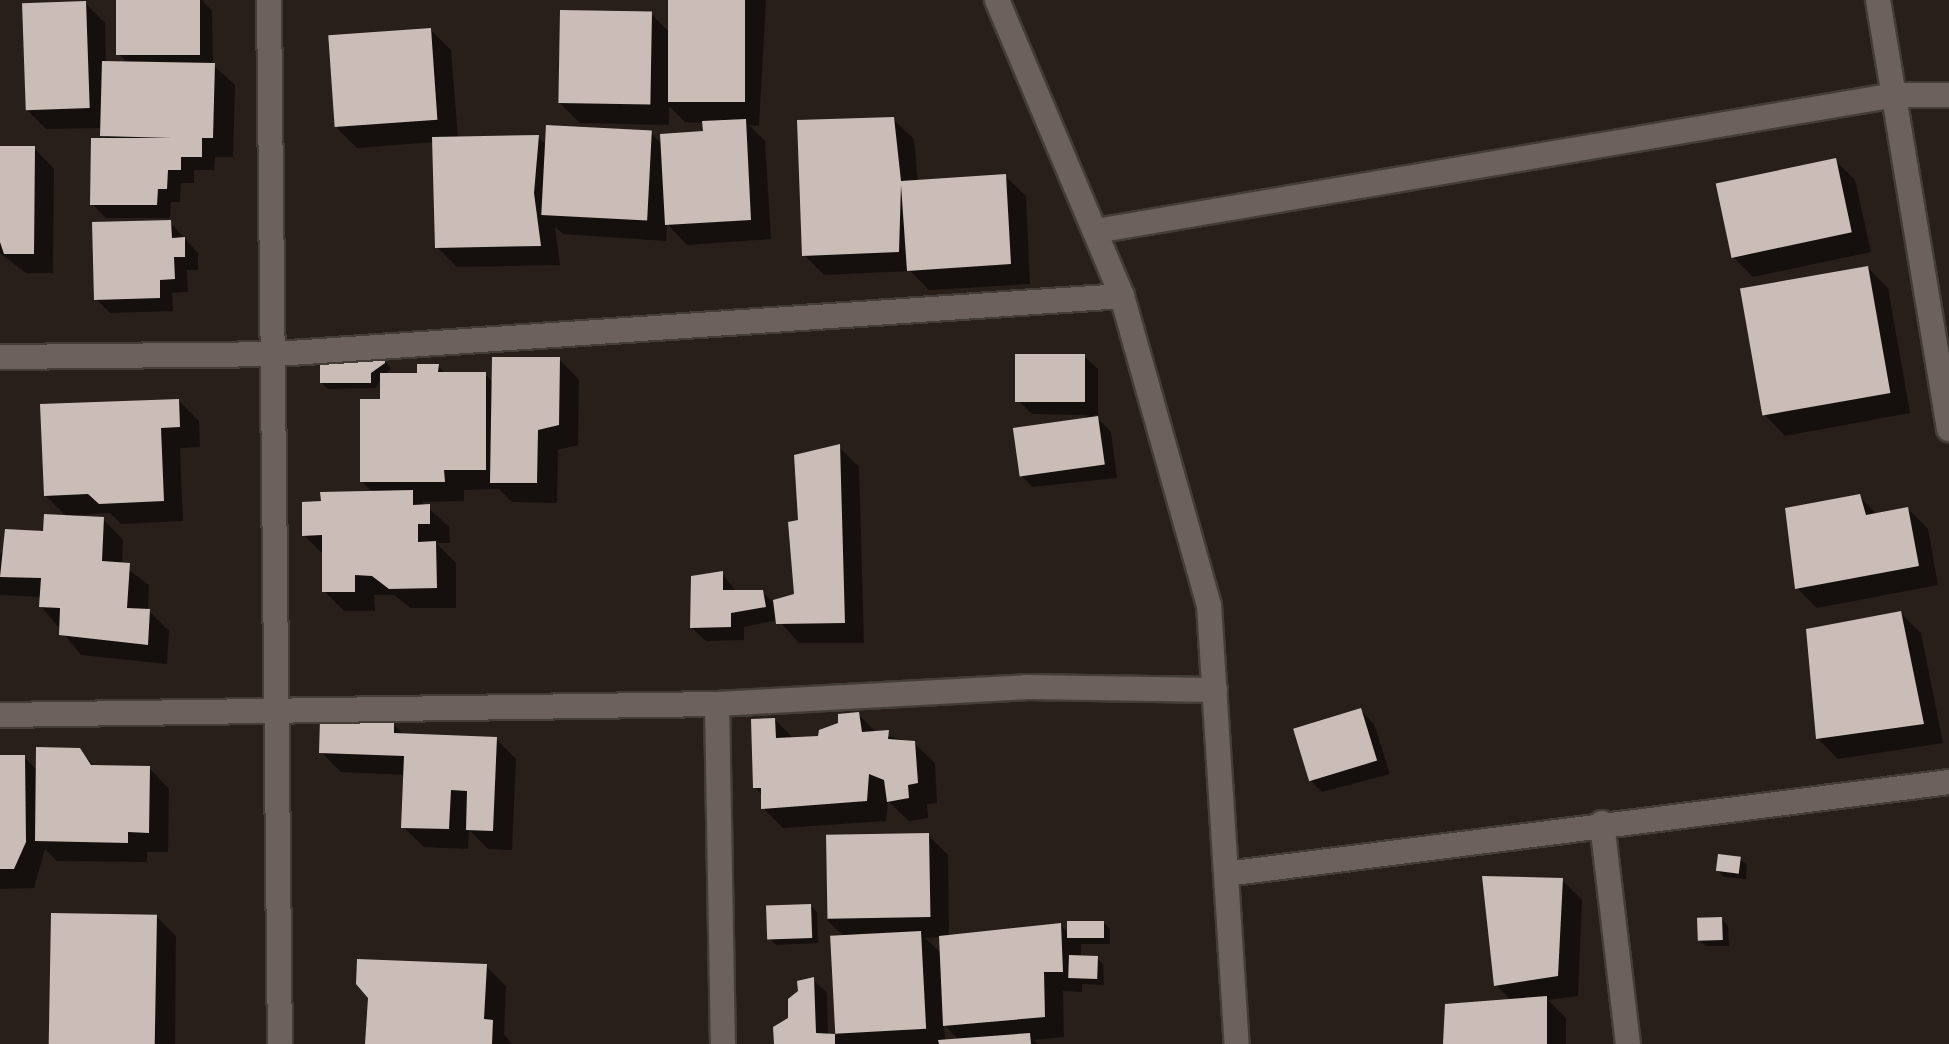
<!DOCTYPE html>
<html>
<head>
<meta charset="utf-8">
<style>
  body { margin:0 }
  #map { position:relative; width:1949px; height:1044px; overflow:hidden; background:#281f1a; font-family:Poppins,sans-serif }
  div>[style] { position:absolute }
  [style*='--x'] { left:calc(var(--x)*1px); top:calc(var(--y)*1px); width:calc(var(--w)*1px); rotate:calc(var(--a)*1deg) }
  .shadow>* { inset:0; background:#0007 }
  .building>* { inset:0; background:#cabdb7; transform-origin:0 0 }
  .roads { filter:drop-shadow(2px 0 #433c38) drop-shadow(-2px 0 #433c38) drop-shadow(0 2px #433c38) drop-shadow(0 -2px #433c38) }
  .minor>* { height:24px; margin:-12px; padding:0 12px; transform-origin:12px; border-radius:12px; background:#6c615c }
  span { translate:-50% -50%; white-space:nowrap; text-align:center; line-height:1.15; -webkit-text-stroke:8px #0e0a08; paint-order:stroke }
</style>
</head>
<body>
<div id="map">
  <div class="shadow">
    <div style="clip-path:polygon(118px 0,202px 0,212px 11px,213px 65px,235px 85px,233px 157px,215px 157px,214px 170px,194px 170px,194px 183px,181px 183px,180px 202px,171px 202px,170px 218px,106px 218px,92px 204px,107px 140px,102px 128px,46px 129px,26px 109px,85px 3px,105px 23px,106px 64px,129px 64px,119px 54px)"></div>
    <div style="clip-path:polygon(670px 0,766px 0,759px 126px,749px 125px,765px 141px,771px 239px,687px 245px,667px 224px,666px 241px,563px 234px,555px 227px,560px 265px,457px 267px,437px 247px,435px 142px,357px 148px,337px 128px,431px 30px,451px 50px,458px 139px,538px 137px,547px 146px,651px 133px,662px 144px,705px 133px,704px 123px,685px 122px,669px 106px,669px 125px,580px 123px,560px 103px,651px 14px,669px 32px)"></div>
    <div style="clip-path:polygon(893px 119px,914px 139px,918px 181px,1005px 176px,1026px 196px,1030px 284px,929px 290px,910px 271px,824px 275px,804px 255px)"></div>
    <div style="clip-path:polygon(0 148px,34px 148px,54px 169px,53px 273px,26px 273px,0 253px)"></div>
    <div style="clip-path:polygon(1835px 160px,1855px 180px,1871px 252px,1753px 277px,1733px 257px)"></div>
    <div style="clip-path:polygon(170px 222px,198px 253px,198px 270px,187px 270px,188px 292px,172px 293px,173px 311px,110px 313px,96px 299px)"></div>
    <div style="clip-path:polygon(1868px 268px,1888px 288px,1910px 413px,1785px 436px,1765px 415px)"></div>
    <div style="clip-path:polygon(1084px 356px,1098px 369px,1098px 415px,1094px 415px,1111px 432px,1117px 478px,1032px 487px,1019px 473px,1088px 415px,1032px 414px,1018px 400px)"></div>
    <div style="clip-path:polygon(384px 359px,391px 369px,383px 375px,419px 375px,438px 366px,446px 374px,485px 374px,493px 382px,559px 359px,579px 380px,578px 445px,558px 450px,557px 503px,512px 502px,499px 489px,464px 490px,464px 501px,422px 502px,449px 527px,450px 543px,436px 543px,456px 563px,456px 608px,411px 608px,394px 595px,374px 595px,375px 611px,344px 611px,324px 591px,324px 555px,304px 535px,374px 493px,362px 482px,382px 401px,382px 376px,376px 388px,328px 389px,322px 383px)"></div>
    <div style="clip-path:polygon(179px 401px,199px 421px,200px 447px,180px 448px,183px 521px,121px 524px,110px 513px,74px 515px,103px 519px,123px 540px,122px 565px,149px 585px,148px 610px,169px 631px,167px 664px,81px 655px,41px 606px,42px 597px,0 595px,0 606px,0 554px,68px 518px,45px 495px)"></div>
    <div style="clip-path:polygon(839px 447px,859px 467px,864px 643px,799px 643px,778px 620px,744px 627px,744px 640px,706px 641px,692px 628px,722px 573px,736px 592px,762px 592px,776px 605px,796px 596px,800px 522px)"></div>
    <div style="clip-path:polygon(1859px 496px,1878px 515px,1908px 509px,1928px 529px,1938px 585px,1817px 608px,1797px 588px)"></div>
    <div style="clip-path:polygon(1900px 613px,1921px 633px,1943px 743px,1838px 759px,1818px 739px)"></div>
    <div style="clip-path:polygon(1360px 710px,1374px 724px,1390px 774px,1322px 792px,1309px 779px)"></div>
    <div style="clip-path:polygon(858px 714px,877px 733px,914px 743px,935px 763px,937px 803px,927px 804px,928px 818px,909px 821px,888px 801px,886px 821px,783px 828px,763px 808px,763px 796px,755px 787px,775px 720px,794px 739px,819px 738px)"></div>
    <div style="clip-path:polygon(393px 724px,405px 736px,496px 739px,516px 759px,512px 850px,488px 849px,469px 830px,468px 849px,424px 847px,403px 827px,406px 775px,341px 772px,321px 752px)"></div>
    <div style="clip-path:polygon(79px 750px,96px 768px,149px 768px,169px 789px,168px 852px,147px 852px,147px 862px,57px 861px,45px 849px,34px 888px,0 889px,0 757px,24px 757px,38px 771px)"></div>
    <div style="clip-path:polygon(evenodd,928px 835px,948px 855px,949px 937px,1061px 925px,1069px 934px,1104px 923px,1110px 929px,1110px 944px,1081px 944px,1081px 957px,1097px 958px,1103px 964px,1104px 985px,1082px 984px,1082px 992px,1063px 991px,1064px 1037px,1034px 1040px,1038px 1044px,776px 1044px,813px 980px,827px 993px,828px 1035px,837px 1036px,832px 938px,845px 937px,827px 920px,928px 835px,941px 937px,942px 954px,925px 938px,941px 937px,928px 835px,944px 1025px,959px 1040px,945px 1041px,944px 1025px)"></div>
    <div style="clip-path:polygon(1740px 859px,1747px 865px,1746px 879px,1724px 877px,1718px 871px)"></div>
    <div style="clip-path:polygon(1562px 880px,1582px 900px,1578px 996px,1548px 1000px,1566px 1018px,1566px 1044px,1445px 1044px,1512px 1001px,1496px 985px)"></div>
    <div style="clip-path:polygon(811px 906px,817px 912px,818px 943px,776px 945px,769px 938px)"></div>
    <div style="clip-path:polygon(156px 916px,176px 936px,175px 1044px,52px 1044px)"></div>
    <div style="clip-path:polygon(1722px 919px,1728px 926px,1729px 946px,1706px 946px,1699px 940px)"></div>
    <div style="clip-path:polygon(486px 966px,506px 986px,504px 1034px,512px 1044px,367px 1044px,370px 997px)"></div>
  </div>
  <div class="building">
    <div style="left:116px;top:0;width:84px;height:55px"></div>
    <div style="left:668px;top:0;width:77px;height:102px"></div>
    <div style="left:86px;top:1px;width:107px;height:64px;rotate:88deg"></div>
    <div style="left:560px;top:10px;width:92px;height:93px;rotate:1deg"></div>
    <div style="left:431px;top:28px;width:92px;height:103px;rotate:86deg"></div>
    <div style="clip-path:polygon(102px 61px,215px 63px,213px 138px,202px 138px,202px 157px,181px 157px,181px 170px,168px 170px,167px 189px,158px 189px,157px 205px,90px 205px,91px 138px,172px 138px,100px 136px)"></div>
    <div style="clip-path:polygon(894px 117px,901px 181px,1006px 174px,1011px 264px,907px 271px,901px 185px,899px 252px,802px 256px,797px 120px)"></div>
    <div style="clip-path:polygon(746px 119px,751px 220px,665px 225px,660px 134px,703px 131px,702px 121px)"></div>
    <div style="left:546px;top:125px;width:106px;height:90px;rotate:3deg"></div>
    <div style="clip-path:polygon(539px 135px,534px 193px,541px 246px,435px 248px,432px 137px)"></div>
    <div style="clip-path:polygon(0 146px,35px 146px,34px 254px,4px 254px,0 242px)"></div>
    <div style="left:1836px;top:158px;width:76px;height:123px;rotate:78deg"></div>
    <div style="clip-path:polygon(171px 220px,172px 238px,185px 237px,185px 257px,174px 257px,175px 279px,160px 280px,160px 298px,94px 300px,92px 222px)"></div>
    <div style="left:1868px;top:266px;width:129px;height:130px;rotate:80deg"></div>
    <div style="left:1085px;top:354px;width:48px;height:70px;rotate:90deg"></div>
    <div style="clip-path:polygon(320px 357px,385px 357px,385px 363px,371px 373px,371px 383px,320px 383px)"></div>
    <div style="clip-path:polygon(492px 357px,560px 357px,559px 425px,538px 430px,537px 483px,490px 483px)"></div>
    <div style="clip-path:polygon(417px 364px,439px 364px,438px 372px,486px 372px,486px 470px,444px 470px,445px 482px,360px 482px,360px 399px,380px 399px,380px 373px,417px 373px)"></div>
    <div style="clip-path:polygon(179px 399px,180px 427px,161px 428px,164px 501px,99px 504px,88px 494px,44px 496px,40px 404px)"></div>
    <div style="left:1098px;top:416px;width:49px;height:86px;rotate:82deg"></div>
    <div style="clip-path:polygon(840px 444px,845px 623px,776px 624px,773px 600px,794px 594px,788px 522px,798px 520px,794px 455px)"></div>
    <div style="clip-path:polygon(413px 490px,413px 505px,430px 504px,430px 524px,418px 524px,418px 542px,436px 541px,437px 588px,389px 589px,372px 576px,355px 575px,355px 592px,322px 592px,322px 535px,302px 536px,302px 502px,321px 501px,320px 492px)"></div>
    <div style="clip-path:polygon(1860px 494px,1866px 515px,1908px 507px,1919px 566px,1795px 589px,1785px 508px)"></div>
    <div style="clip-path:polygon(44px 514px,104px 517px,102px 561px,130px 563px,127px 608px,150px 609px,148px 645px,59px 635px,60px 608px,39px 607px,41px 578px,0 577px,5px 529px,43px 531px)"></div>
    <div style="clip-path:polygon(723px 571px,723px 590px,763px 590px,766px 607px,731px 613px,731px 627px,690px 628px,691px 576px)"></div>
    <div style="clip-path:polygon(1901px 611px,1924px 724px,1816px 739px,1806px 629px)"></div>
    <div style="left:1361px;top:708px;width:55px;height:71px;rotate:73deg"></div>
    <div style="clip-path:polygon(859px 712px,862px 732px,889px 730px,888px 739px,915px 741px,918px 783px,908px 785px,909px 798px,887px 802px,884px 780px,869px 774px,867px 801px,761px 809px,761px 788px,753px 788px,751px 719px,775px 718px,776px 738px,818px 736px,819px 730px,838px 723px,838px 714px)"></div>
    <div style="clip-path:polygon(320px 719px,394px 722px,394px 733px,497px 737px,493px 831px,466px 830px,467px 791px,451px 790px,449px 829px,401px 828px,404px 756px,319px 753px)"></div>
    <div style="clip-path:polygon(36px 747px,80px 748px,91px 765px,150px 766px,149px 833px,128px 832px,128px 843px,35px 841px)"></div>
    <div style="clip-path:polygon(0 755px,25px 755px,26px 842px,14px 869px,0 869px)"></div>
    <div style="left:929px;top:833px;width:84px;height:103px;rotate:89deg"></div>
    <div style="left:1718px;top:854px;width:23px;height:17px;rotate:7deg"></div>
    <div style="clip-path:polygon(1482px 876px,1563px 878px,1558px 976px,1494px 986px)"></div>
    <div style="left:811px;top:904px;width:34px;height:45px;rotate:88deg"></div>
    <div style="left:51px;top:913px;width:106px;height:131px;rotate:1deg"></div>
    <div style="left:1722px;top:917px;width:23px;height:25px;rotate:88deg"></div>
    <div style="left:1104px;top:921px;width:17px;height:37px;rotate:90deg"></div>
    <div style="clip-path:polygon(1061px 923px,1063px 972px,1044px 972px,1045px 1017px,943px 1026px,939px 936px)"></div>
    <div style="left:921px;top:931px;width:98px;height:91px;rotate:87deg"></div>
    <div style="left:1069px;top:955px;width:29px;height:23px;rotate:2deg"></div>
    <div style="clip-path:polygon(357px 959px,487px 964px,484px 1019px,493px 1020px,492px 1044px,365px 1044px,368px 998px,356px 984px)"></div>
    <div style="clip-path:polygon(814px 977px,816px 1033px,835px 1034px,835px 1044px,774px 1044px,773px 1027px,788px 1018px,788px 999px,798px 991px,797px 981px)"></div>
    <div style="clip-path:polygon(1547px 996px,1547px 1044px,1443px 1044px,1445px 1004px)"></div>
    <div style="clip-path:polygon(1030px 1033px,1031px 1044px,939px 1044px,938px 1040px)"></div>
  </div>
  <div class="roads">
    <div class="minor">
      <div style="--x:269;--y:0;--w:1044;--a:89.4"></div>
      <div style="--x:997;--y:0;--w:321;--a:67.1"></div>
      <div style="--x:1122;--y:296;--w:321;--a:74.3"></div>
      <div style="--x:1209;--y:605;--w:440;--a:86.4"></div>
      <div style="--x:1878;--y:0;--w:435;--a:80.6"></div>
      <div style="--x:1096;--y:231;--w:810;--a:-9.66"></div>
      <div style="--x:1895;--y:95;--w:54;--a:0"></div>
      <div style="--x:0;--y:357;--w:276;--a:-0.6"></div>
      <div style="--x:276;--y:354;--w:848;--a:-3.92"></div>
      <div style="--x:717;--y:704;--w:340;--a:89"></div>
      <div style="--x:0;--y:715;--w:717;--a:-0.88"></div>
      <div style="--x:717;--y:704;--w:309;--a:-3.1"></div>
      <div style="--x:1026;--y:687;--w:189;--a:0.9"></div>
      <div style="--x:1602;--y:823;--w:223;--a:83.3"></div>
      <div style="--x:1226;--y:874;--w:729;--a:-7.25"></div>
    </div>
  </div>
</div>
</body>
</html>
